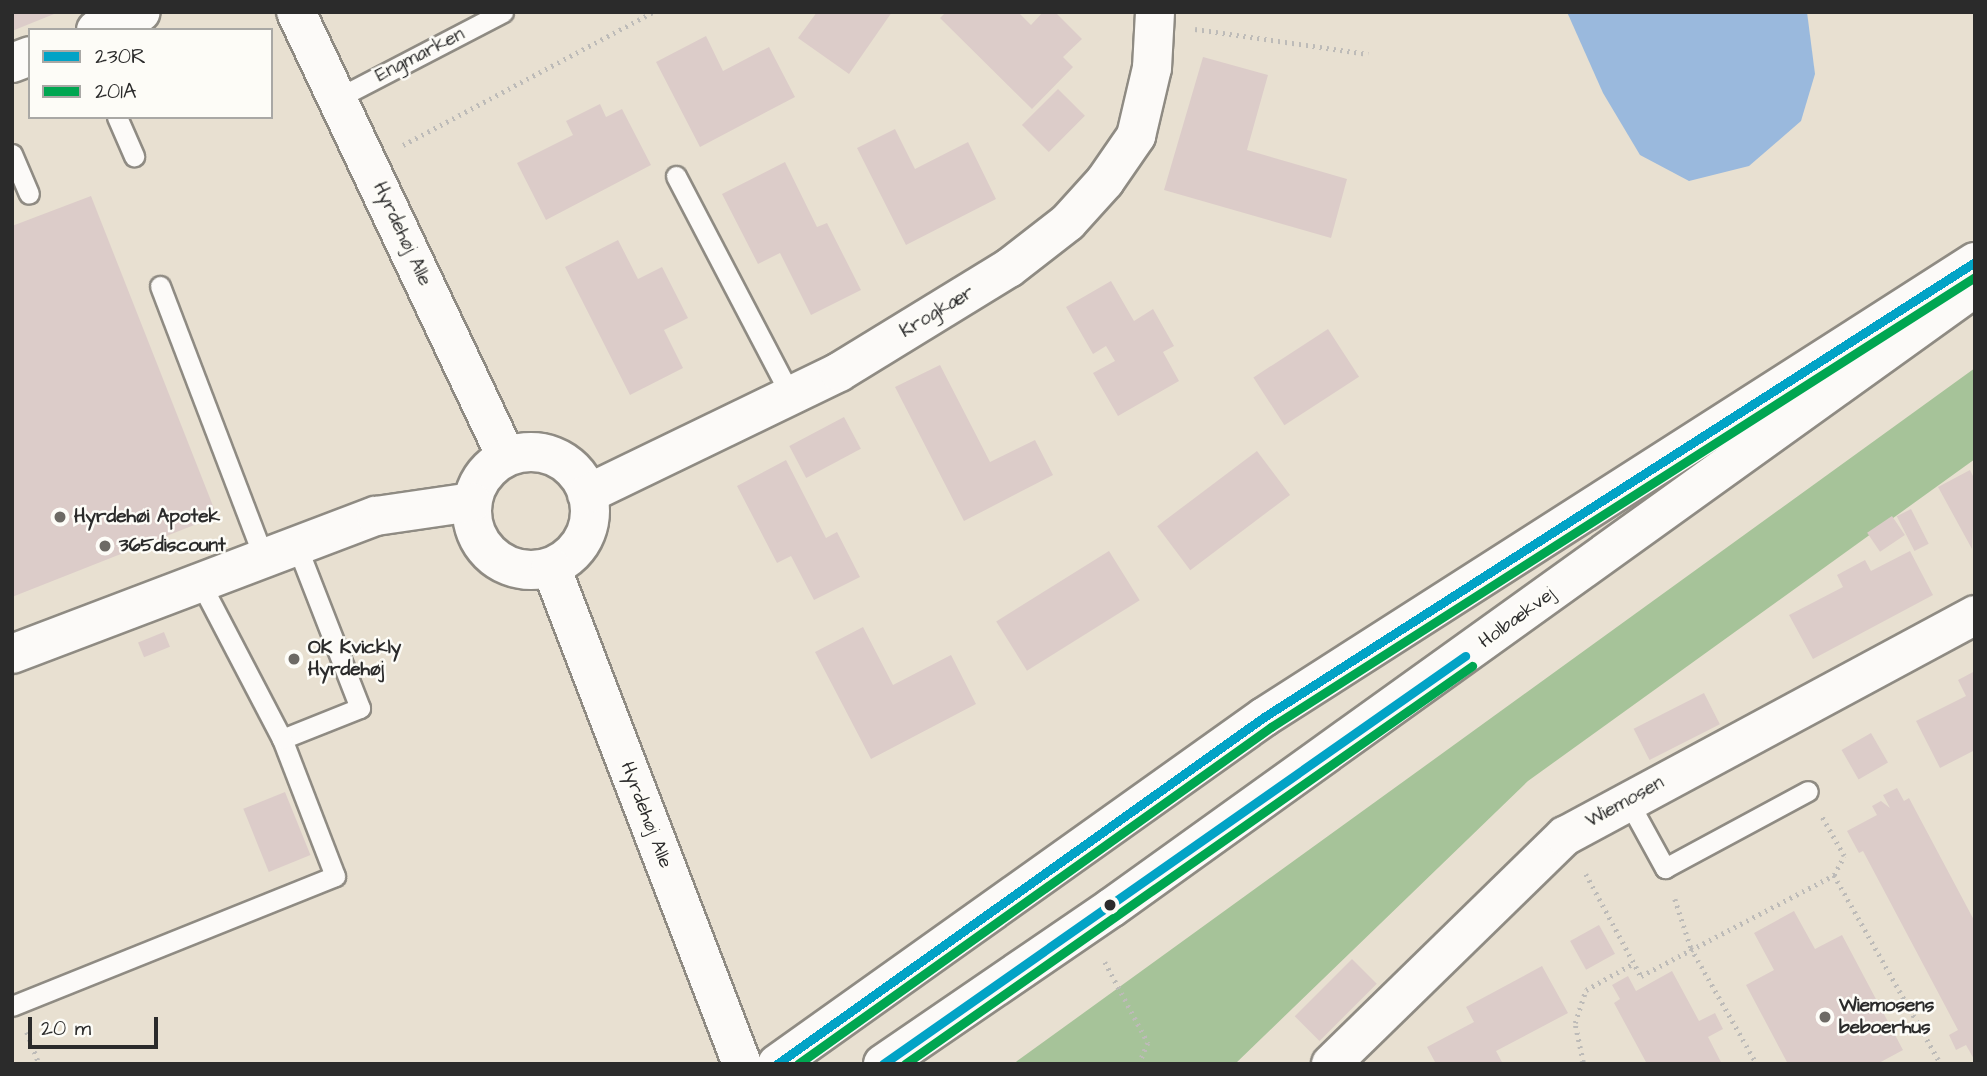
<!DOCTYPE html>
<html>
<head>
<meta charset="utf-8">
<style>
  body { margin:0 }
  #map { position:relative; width:1987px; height:1076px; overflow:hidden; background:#e8e0d1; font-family:"Architects Daughter",sans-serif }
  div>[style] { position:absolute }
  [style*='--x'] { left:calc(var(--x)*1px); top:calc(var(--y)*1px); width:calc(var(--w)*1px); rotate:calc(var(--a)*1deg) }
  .forest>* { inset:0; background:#a6c399 }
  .water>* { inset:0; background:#9ab9dd }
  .building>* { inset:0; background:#dcccc9; transform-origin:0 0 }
  .path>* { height:4.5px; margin-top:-2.25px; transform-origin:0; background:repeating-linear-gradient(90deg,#bdbbb8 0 2px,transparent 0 7px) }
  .roads { filter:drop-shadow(2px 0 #8f8b83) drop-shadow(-2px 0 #8f8b83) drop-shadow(0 2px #8f8b83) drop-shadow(0 -2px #8f8b83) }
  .service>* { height:19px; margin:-9.5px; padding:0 9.5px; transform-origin:9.5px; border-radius:9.5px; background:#fcfaf8 }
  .minor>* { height:38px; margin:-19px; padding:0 19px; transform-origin:19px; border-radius:19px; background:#fcfaf8 }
  .minor>.ring { margin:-19px; padding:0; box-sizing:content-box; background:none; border:38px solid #fcfaf8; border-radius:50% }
  .tertiary>* { height:38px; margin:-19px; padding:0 19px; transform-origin:19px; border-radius:19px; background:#fcfaf8 }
  .bus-1>* { height:9px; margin:-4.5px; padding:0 4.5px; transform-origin:4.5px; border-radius:4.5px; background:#02a3c6 }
  .bus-2>* { height:9px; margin:-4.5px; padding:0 4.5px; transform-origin:4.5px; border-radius:4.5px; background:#00a651 }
  .dots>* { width:19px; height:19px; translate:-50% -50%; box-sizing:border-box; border:4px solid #fdfcf7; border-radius:50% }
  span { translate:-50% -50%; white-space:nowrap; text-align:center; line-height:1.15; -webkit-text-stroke:5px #fdfcf7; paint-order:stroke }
  .street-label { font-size:19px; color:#2b2b2b }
  .poi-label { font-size:19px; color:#2b2b2b; font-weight:700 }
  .left { translate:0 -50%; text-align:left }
  .frame { position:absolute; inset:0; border:14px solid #2b2b2b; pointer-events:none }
  .legend { position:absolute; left:28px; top:28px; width:245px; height:91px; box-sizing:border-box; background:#fdfcf7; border:2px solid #a9a8a5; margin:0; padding:9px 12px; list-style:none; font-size:21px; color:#2b2b2b }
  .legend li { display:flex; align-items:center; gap:14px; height:35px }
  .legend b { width:35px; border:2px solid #a9a8a5 }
  .scale { position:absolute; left:28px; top:1017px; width:130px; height:32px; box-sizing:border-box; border:4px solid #2b2b2b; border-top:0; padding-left:9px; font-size:21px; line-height:24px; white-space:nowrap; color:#2b2b2b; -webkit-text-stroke:5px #fdfcf7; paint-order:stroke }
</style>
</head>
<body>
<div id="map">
  <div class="forest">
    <div style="clip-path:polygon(1975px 368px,1975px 459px,1528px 781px,1235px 1064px,1013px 1064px)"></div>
  </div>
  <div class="water">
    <div style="clip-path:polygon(1567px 12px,1807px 12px,1815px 74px,1801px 121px,1749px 166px,1689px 181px,1640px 155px,1603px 93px)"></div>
  </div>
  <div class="building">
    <div style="clip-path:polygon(12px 12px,59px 12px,12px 31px)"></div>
    <div style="clip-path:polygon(817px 12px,892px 12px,849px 74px,798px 38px)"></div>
    <div style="clip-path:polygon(946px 12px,1018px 12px,1031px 25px,1043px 12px,1055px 12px,1082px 39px,1063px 57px,1073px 67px,1032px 109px,940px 18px)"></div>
    <div style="clip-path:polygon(706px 36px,723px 71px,769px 47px,795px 97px,700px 147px,656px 62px)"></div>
    <div style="clip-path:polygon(1203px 57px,1268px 75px,1247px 150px,1347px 179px,1331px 238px,1164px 190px)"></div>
    <div style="left:1058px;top:89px;width:38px;height:51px;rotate:45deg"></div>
    <div style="clip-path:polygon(600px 104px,606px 117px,622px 109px,651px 165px,546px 220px,517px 163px,573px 135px,566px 121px)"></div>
    <div style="clip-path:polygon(895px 129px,915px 169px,968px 142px,996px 199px,906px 245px,857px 148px)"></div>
    <div style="clip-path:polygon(785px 162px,817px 227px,827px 223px,861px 290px,811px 315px,780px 253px,758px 264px,722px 194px)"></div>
    <div style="clip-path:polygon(91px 196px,217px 516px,12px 597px,12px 226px)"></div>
    <div style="clip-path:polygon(618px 240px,638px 279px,662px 267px,688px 318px,664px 330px,683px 368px,630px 395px,565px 267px)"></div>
    <div style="clip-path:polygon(1111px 281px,1134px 321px,1153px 309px,1174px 346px,1163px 352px,1179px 381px,1118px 416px,1093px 373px,1115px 361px,1106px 346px,1093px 354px,1066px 307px)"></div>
    <div style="left:1328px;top:329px;width:57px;height:89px;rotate:57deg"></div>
    <div style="clip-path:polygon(940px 365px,990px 462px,1035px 440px,1053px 475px,964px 521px,895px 387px)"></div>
    <div style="left:844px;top:417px;width:36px;height:62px;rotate:62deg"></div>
    <div style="left:1257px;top:451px;width:55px;height:125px;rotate:53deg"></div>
    <div style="clip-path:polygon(786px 460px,826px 538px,837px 532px,860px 577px,814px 600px,791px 556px,777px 563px,737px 486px)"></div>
    <div style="clip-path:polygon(1970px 470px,1975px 480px,1972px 549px,1938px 487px)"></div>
    <div style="left:1911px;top:509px;width:39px;height:16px;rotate:63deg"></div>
    <div style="left:1892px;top:516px;width:23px;height:30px;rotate:56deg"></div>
    <div style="left:1109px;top:551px;width:58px;height:133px;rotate:58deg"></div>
    <div style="clip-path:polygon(1910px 551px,1933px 595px,1813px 659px,1789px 615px,1843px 587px,1837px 575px,1865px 560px,1871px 571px)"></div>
    <div style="clip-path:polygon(863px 627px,893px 685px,951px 655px,976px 704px,871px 759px,815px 652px)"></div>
    <div style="left:164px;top:632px;width:16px;height:28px;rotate:68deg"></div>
    <div style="clip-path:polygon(1975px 671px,1975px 750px,1940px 768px,1916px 721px,1966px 696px,1958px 680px)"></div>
    <div style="left:1704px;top:693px;width:35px;height:79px;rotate:63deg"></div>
    <div style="left:1871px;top:733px;width:34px;height:34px;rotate:60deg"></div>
    <div style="clip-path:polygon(1897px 788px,1904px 801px,1909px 798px,1975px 922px,1975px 1061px,1966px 1045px,1956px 1050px,1949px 1035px,1958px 1030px,1863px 851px,1859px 853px,1847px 831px,1877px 815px,1872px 806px,1881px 801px,1890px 808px,1883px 795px)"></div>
    <div style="left:285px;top:792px;width:68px;height:45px;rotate:68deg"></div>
    <div style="clip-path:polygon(1794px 911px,1815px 949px,1842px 935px,1903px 1050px,1877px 1064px,1788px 1064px,1746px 985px,1774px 970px,1754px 933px)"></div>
    <div style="left:1599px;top:925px;width:33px;height:33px;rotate:61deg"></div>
    <div style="left:1352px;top:959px;width:35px;height:81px;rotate:45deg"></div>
    <div style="clip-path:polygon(1542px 966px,1568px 1013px,1496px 1051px,1503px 1064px,1436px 1064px,1427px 1047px,1474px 1022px,1466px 1007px)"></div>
    <div style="clip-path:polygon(1672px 971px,1699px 1021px,1715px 1013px,1723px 1029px,1708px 1037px,1722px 1064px,1647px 1064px,1614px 1003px,1620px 999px,1612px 985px,1628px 976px,1636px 991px)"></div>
  </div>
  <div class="path">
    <div style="--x:1195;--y:29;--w:175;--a:8.2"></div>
    <div style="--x:403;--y:145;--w:283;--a:-28"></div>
    <div style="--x:1586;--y:874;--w:116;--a:61.7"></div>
    <div style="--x:1641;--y:976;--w:218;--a:-27.6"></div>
    <div style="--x:1834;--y:875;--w:21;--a:-62"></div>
    <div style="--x:1844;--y:856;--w:45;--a:-119.4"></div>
    <div style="--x:1834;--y:875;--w:217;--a:60.5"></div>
    <div style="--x:1675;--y:899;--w:52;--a:71.9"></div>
    <div style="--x:1691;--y:948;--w:133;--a:60.4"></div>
    <div style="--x:1105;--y:962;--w:92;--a:62"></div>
    <div style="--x:1148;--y:1043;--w:23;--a:113"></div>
    <div style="--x:27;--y:1032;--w:34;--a:69"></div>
    <div style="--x:1580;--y:1064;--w:4;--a:-34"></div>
    <div style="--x:1583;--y:1062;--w:40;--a:-102"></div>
    <div style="--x:1575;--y:1023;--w:35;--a:-72"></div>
    <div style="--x:1586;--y:990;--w:55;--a:-29.4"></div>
  </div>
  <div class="roads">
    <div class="service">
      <div style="--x:338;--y:98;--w:186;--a:-27.5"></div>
      <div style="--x:117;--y:117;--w:43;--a:66.4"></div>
      <div style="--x:12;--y:154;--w:43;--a:67"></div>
      <div style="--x:676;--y:176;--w:248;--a:62.4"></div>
      <div style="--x:160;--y:286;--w:292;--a:69.1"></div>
      <div style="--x:282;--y:739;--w:84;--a:-21.7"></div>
      <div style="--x:360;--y:708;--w:174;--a:-111.3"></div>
      <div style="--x:1627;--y:799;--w:79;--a:61.2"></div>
      <div style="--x:1665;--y:868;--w:162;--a:-28.3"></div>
      <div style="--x:12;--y:1006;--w:348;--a:-21.9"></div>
      <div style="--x:335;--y:876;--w:147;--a:-111.1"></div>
      <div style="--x:282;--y:739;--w:177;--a:-117.6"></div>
    </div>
    <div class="minor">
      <div style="--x:296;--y:12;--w:492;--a:64.7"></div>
      <div style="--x:96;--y:30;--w:48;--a:-21.8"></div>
      <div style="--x:12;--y:63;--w:19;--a:-21"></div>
      <div class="ring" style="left:472px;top:452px;width:80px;height:80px"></div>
      <div style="--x:587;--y:494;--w:280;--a:-25.8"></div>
      <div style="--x:839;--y:372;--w:199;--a:-31.5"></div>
      <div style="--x:1009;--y:268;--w:75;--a:-37.9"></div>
      <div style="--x:1068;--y:222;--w:55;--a:-47.9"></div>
      <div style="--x:1105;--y:181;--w:55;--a:-55.4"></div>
      <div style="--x:1136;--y:136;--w:70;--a:-76.8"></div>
      <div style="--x:1152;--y:68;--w:56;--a:-86.9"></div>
      <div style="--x:12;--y:654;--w:389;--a:-20.8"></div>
      <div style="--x:376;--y:516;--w:97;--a:-8.3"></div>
      <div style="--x:1331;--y:1064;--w:327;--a:-44.3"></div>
      <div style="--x:1565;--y:836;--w:466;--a:-28.3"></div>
    </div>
    <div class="tertiary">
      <div style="--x:551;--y:567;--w:532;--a:68.98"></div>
      <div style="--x:777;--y:1064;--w:598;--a:-35.47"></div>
      <div style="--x:1264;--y:717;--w:844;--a:-32.62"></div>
      <div style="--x:883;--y:1064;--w:276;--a:-34.4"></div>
      <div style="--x:1111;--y:908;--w:1049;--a:-35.69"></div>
    </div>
  </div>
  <div class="bus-1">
    <div style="--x:777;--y:1064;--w:598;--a:-35.47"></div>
    <div style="--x:1264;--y:717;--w:844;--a:-32.62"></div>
    <div style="--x:883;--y:1064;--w:711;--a:-35.03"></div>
  </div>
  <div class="bus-2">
    <div style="--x:798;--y:1064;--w:581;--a:-35.47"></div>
    <div style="--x:1271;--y:727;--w:836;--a:-32.59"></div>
    <div style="--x:905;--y:1064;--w:693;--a:-35.07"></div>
  </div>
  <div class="dots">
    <div style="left:60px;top:517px;background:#6d6a65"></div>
    <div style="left:105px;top:546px;background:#6d6a65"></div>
    <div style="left:294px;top:659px;background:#6d6a65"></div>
    <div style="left:1110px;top:905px;background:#2b2b2b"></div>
    <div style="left:1825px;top:1017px;background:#6d6a65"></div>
  </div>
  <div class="street-label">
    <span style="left:420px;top:55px;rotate:-27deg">Engmarken</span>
    <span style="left:402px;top:234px;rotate:65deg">Hyrdehøj Alle</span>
    <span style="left:937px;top:312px;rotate:-31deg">Krogkær</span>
    <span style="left:1517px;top:618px;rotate:-36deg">Holbækvej</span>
    <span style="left:1625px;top:802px;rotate:-29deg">Wiemosen</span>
    <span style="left:646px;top:815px;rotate:69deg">Hyrdehøj Alle</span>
  </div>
  <div class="poi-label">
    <span class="left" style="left:74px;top:517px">Hyrdehøi Apotek</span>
    <span class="left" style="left:119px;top:546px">365discount</span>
    <span class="left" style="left:308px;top:659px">OK Kvickly<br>Hyrdehøj</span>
    <span class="left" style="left:1839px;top:1017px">Wiemosens<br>beboerhus</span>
  </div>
  <div class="frame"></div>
  <ul class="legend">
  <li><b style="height:9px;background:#02a3c6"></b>230R</li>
  <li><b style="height:9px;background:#00a651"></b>201A</li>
  </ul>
  <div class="scale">20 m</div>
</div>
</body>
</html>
